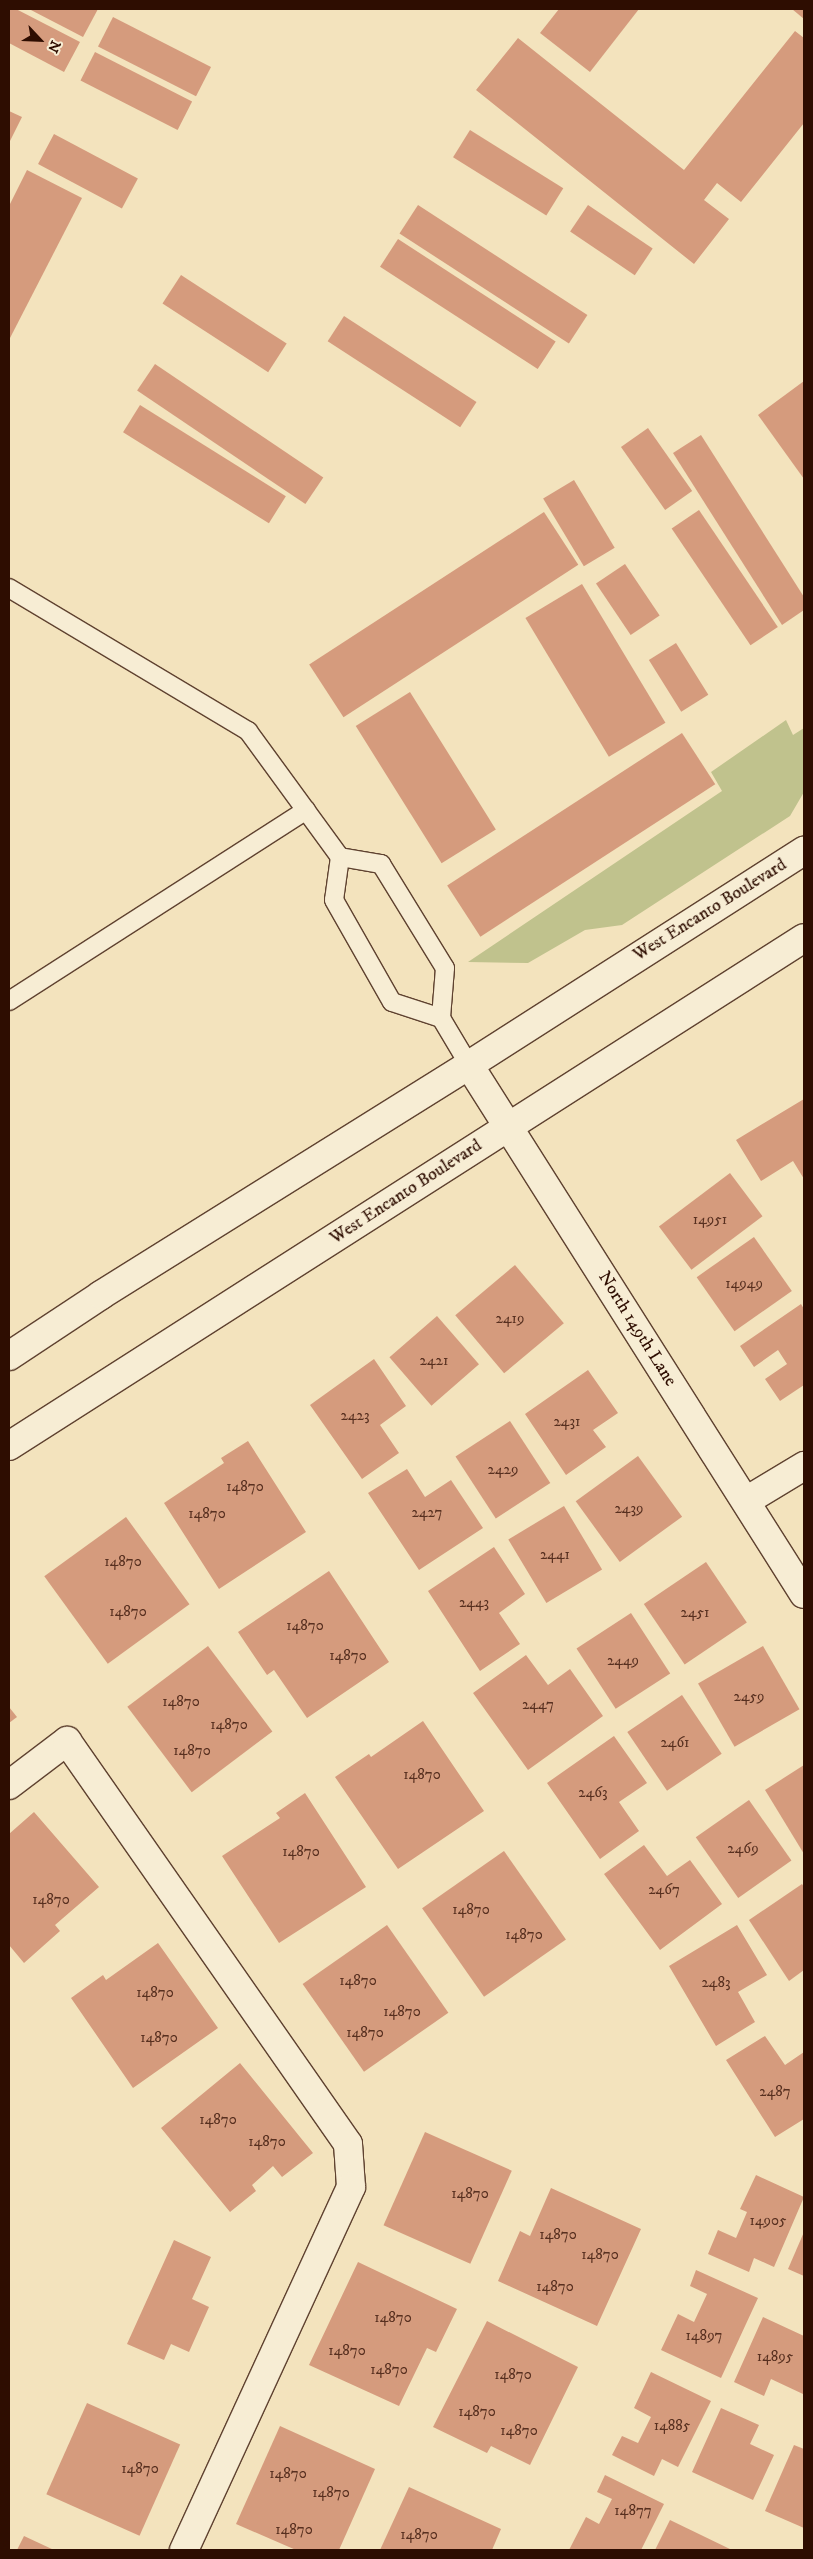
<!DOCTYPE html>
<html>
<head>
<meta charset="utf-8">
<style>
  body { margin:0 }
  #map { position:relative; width:813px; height:2559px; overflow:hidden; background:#f3e3bd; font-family:"IM FELL DW Pica",serif }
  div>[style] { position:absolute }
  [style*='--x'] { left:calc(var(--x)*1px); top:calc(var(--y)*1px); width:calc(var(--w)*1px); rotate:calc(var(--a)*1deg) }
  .green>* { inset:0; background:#c0c28d }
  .building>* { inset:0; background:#d59b7d; transform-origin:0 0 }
  .roads { filter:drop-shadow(1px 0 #5f4230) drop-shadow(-1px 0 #5f4230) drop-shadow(0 1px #5f4230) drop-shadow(0 -1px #5f4230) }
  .lane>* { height:18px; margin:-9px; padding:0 9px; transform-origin:9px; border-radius:9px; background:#f7edd4 }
  .street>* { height:28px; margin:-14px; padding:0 14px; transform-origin:14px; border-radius:14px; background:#f7edd4 }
  .secondary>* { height:28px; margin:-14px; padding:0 14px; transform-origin:14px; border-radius:14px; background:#f7edd4 }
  span { translate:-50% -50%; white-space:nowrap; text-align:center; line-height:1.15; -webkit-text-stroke:4px #f7edd4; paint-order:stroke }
  .number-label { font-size:15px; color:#583020 }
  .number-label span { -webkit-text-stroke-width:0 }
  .street-label { font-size:18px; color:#2e0d01 }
  .frame { position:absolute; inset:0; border:10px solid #2e0d01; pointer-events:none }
  .north { position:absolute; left:15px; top:15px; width:50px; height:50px; -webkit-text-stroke:4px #f7edd4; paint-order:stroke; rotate:115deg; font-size:14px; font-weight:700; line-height:20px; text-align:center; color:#2e0d01 }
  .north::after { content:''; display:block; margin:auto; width:18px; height:22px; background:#2e0d01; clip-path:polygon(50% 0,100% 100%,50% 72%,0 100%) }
</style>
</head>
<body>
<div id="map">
  <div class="green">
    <div style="clip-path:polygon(786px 720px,793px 735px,804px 728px,804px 792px,790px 816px,622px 925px,585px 930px,528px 963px,468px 962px,722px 791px,711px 772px)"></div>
  </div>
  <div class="building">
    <div style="clip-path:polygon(9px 9px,16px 9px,80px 42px,64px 72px,9px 43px)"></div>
    <div style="clip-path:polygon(29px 9px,98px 9px,83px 37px)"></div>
    <div style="clip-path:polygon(559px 9px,639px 9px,590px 72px,540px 33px)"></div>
    <div style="clip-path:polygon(792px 9px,804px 9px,804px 19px)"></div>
    <div style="left:113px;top:17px;width:110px;height:33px;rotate:27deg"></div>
    <div style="clip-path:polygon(795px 31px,804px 38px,804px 123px,741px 202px,717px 183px,704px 200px,729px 219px,694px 264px,476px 90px,518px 38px,684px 170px)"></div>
    <div style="left:95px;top:52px;width:109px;height:32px;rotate:27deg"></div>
    <div style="clip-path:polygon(9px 111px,22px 117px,9px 143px)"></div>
    <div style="left:470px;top:130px;width:110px;height:32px;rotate:32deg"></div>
    <div style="left:54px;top:134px;width:95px;height:34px;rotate:28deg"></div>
    <div style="clip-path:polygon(27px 170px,82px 198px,9px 340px,9px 206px)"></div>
    <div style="left:418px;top:205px;width:202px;height:34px;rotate:33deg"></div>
    <div style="left:588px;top:205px;width:78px;height:32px;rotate:34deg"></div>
    <div style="left:398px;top:239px;width:188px;height:33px;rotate:33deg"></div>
    <div style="left:181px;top:275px;width:126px;height:34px;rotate:33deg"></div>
    <div style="left:344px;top:316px;width:158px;height:30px;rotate:33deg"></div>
    <div style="left:155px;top:364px;width:203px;height:32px;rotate:34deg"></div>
    <div style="clip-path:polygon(804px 381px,804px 479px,758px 415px)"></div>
    <div style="left:140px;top:405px;width:172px;height:32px;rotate:32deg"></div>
    <div style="left:648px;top:428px;width:77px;height:33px;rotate:55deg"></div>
    <div style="clip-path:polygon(701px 435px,804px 597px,804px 610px,782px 625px,673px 453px)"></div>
    <div style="left:574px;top:480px;width:79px;height:36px;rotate:59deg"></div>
    <div style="left:699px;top:510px;width:141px;height:33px;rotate:56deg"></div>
    <div style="left:544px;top:512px;width:63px;height:280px;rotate:57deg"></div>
    <div style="left:625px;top:564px;width:62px;height:35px;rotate:56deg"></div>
    <div style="left:582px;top:584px;width:162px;height:66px;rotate:59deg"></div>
    <div style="left:676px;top:643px;width:61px;height:32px;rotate:58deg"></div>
    <div style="left:410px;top:692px;width:162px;height:64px;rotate:58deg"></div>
    <div style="left:682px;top:733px;width:61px;height:280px;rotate:57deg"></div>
    <div style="clip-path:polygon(804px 1099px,804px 1179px,793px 1161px,761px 1181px,736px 1140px)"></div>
    <div style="left:730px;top:1173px;width:54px;height:89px;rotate:53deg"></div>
    <div style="left:754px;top:1237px;width:66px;height:70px;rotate:55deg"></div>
    <div style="left:515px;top:1265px;width:76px;height:78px;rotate:50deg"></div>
    <div style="clip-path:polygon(801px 1304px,804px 1309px,804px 1385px,780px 1401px,765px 1379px,787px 1364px,778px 1350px,754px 1367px,740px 1346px)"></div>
    <div style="left:437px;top:1316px;width:64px;height:63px;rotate:49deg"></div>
    <div style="clip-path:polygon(374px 1359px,406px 1406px,380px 1425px,399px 1453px,362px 1479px,310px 1405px)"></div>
    <div style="clip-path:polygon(588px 1370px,618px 1413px,593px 1430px,606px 1447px,566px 1475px,525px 1414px)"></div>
    <div style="left:510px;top:1421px;width:74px;height:65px;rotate:57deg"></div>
    <div style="clip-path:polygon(248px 1441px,306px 1532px,219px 1589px,164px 1503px,224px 1463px,221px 1458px)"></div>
    <div style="left:638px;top:1456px;width:75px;height:77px;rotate:54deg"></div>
    <div style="clip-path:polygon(407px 1469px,425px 1497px,451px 1480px,483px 1528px,419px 1570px,368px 1493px)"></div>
    <div style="left:564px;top:1506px;width:74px;height:65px;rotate:59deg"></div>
    <div style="left:126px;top:1517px;width:108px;height:101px;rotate:54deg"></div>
    <div style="clip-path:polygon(494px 1547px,525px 1594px,499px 1613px,520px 1644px,480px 1671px,428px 1591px)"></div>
    <div style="left:706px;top:1562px;width:73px;height:75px;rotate:56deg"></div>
    <div style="clip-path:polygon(329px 1571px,389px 1662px,307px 1718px,274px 1670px,267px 1675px,238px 1632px)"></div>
    <div style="left:631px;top:1613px;width:72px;height:65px;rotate:57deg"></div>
    <div style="left:208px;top:1646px;width:107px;height:101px;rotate:53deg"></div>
    <div style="left:763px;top:1646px;width:73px;height:75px;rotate:60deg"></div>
    <div style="clip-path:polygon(526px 1655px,548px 1685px,570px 1669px,603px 1716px,528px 1770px,473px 1693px)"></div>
    <div style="left:682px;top:1695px;width:71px;height:66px;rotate:56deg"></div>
    <div style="clip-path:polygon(9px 1707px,17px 1717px,9px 1723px)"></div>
    <div style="clip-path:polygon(423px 1721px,484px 1811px,398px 1869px,335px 1777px,369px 1754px,371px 1757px)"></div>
    <div style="clip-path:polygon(614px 1736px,647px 1783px,619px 1802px,639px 1831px,600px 1859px,547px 1783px)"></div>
    <div style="clip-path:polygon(804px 1765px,804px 1854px,765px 1790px)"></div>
    <div style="clip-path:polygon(305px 1793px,366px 1887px,279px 1943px,222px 1856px,280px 1818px,276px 1813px)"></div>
    <div style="left:749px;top:1800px;width:74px;height:65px;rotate:55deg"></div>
    <div style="clip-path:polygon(34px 1812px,99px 1887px,55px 1925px,60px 1931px,24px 1963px,9px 1945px,9px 1834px)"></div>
    <div style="clip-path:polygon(644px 1845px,667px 1876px,690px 1860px,722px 1904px,660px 1950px,604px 1874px)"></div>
    <div style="left:504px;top:1851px;width:108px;height:100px;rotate:55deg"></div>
    <div style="clip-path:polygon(802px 1884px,804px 1887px,804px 1970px,789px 1981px,749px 1920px)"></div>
    <div style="left:387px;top:1925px;width:107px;height:103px;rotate:55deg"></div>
    <div style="clip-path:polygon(737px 1925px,767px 1975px,738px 1992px,755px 2022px,716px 2046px,669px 1966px)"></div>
    <div style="clip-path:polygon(158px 1943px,218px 2028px,133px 2088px,71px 1998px,103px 1975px,106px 1980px)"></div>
    <div style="clip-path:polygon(765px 2036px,785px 2065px,804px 2052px,804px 2119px,775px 2137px,726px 2060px)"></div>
    <div style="clip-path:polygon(240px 2063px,313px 2153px,282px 2177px,273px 2166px,252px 2185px,256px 2191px,230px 2212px,161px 2128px)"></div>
    <div style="left:425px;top:2132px;width:95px;height:102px;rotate:24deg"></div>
    <div style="clip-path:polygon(756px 2175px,804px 2197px,774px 2267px,754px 2258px,749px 2272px,708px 2254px,718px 2230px,736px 2238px,747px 2212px,740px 2209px)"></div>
    <div style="clip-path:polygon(551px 2188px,641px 2229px,597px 2326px,498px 2281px,520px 2231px,530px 2236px)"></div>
    <div style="clip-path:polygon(804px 2232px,804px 2276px,788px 2269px)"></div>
    <div style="clip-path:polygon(174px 2240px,211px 2257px,192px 2299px,209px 2307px,189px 2352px,171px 2344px,164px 2360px,127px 2344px)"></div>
    <div style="clip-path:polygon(358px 2262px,457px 2309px,436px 2352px,427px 2348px,399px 2406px,309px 2365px)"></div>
    <div style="clip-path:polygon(696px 2270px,758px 2298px,721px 2378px,661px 2350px,678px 2314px,694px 2322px,707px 2294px,690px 2286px)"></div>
    <div style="clip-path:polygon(763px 2317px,804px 2336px,803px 2394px,771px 2379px,764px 2396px,734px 2382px)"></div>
    <div style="clip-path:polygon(487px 2321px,578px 2367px,530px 2465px,491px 2446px,487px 2453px,433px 2427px)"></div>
    <div style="clip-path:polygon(651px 2372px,711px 2401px,678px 2467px,662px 2459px,654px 2476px,612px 2455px,622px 2436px,638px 2443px,651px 2417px,634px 2408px)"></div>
    <div style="left:87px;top:2403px;width:102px;height:100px;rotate:24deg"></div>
    <div style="clip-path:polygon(721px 2408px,759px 2425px,750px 2444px,774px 2455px,753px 2500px,692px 2472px)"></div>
    <div style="clip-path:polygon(280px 2426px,375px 2469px,339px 2550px,296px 2550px,236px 2524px)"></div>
    <div style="clip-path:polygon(794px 2445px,804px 2449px,804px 2528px,765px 2511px)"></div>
    <div style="clip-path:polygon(605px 2475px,664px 2504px,641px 2550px,569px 2550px,586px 2517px,599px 2524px,612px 2499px,597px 2492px)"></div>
    <div style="clip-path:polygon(409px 2487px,501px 2529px,492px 2550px,380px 2550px)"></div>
    <div style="clip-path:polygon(670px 2520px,732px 2550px,655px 2550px)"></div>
    <div style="clip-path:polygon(24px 2536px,54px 2550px,17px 2550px)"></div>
  </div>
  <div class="roads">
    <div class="lane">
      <div style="--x:9;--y:588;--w:279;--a:30.9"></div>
      <div style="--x:248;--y:731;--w:156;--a:53.9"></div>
      <div style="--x:340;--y:857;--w:42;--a:9.7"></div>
      <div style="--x:381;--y:864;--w:122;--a:58.4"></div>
      <div style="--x:445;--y:968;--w:50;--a:94.6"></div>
      <div style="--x:441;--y:1018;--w:55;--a:59.2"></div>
      <div style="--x:340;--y:857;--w:43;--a:97.9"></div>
      <div style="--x:334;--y:900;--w:117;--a:60.4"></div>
      <div style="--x:392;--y:1002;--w:52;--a:18.1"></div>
      <div style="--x:9;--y:1001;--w:353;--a:-32.7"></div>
    </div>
    <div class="street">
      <div style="--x:469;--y:1065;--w:626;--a:57.66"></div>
      <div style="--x:746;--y:1501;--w:68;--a:-31.1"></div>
      <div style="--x:9;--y:1785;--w:73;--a:-37.2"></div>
      <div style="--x:67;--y:1741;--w:491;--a:55.1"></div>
      <div style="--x:348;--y:2144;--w:43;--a:86"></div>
      <div style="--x:351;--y:2187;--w:400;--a:114.7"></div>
    </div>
    <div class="secondary">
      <div style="--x:9;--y:1356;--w:110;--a:-33.5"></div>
      <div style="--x:101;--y:1295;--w:434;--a:-32"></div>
      <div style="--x:469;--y:1065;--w:398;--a:-32.6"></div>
      <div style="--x:9;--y:1446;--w:943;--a:-32.58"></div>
    </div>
  </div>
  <div class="number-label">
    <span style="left:710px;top:1220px">14951</span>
    <span style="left:744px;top:1284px">14949</span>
    <span style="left:510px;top:1319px">2419</span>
    <span style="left:434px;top:1361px">2421</span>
    <span style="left:355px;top:1416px">2423</span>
    <span style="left:567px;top:1422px">2431</span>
    <span style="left:503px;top:1470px">2429</span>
    <span style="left:245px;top:1487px">14870</span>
    <span style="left:629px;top:1509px">2439</span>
    <span style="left:427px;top:1513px">2427</span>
    <span style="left:207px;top:1514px">14870</span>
    <span style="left:555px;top:1555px">2441</span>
    <span style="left:123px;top:1562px">14870</span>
    <span style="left:474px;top:1603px">2443</span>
    <span style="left:128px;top:1612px">14870</span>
    <span style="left:695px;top:1613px">2451</span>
    <span style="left:305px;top:1626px">14870</span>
    <span style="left:348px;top:1656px">14870</span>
    <span style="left:623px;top:1661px">2449</span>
    <span style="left:749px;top:1697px">2459</span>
    <span style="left:181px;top:1702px">14870</span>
    <span style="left:538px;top:1705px">2447</span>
    <span style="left:229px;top:1725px">14870</span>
    <span style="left:675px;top:1743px">2461</span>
    <span style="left:192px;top:1751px">14870</span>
    <span style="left:422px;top:1775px">14870</span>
    <span style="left:593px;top:1793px">2463</span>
    <span style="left:743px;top:1849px">2469</span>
    <span style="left:301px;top:1852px">14870</span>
    <span style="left:664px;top:1890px">2467</span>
    <span style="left:51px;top:1900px">14870</span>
    <span style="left:471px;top:1910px">14870</span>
    <span style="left:524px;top:1935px">14870</span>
    <span style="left:358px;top:1981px">14870</span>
    <span style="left:716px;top:1983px">2483</span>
    <span style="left:155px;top:1993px">14870</span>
    <span style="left:402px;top:2012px">14870</span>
    <span style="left:365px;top:2033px">14870</span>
    <span style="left:159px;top:2038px">14870</span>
    <span style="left:775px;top:2092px">2487</span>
    <span style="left:218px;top:2120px">14870</span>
    <span style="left:267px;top:2142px">14870</span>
    <span style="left:470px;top:2194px">14870</span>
    <span style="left:768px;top:2221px">14905</span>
    <span style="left:558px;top:2235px">14870</span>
    <span style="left:600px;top:2255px">14870</span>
    <span style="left:555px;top:2287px">14870</span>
    <span style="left:393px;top:2318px">14870</span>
    <span style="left:704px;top:2336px">14897</span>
    <span style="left:347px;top:2351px">14870</span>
    <span style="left:775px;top:2357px">14895</span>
    <span style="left:389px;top:2370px">14870</span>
    <span style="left:513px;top:2375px">14870</span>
    <span style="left:477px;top:2412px">14870</span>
    <span style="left:672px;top:2426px">14885</span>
    <span style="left:519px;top:2431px">14870</span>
    <span style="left:140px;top:2469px">14870</span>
    <span style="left:288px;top:2474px">14870</span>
    <span style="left:331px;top:2493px">14870</span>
    <span style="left:633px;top:2511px">14877</span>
    <span style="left:294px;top:2530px">14870</span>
    <span style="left:419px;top:2535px">14870</span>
  </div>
  <div class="street-label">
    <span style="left:710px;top:910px;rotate:-32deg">West Encanto Boulevard</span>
    <span style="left:406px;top:1192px;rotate:-33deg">West Encanto Boulevard</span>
    <span style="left:637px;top:1329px;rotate:58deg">North 149th Lane</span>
  </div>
  <div class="frame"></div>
  <div class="north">N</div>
</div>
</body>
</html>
